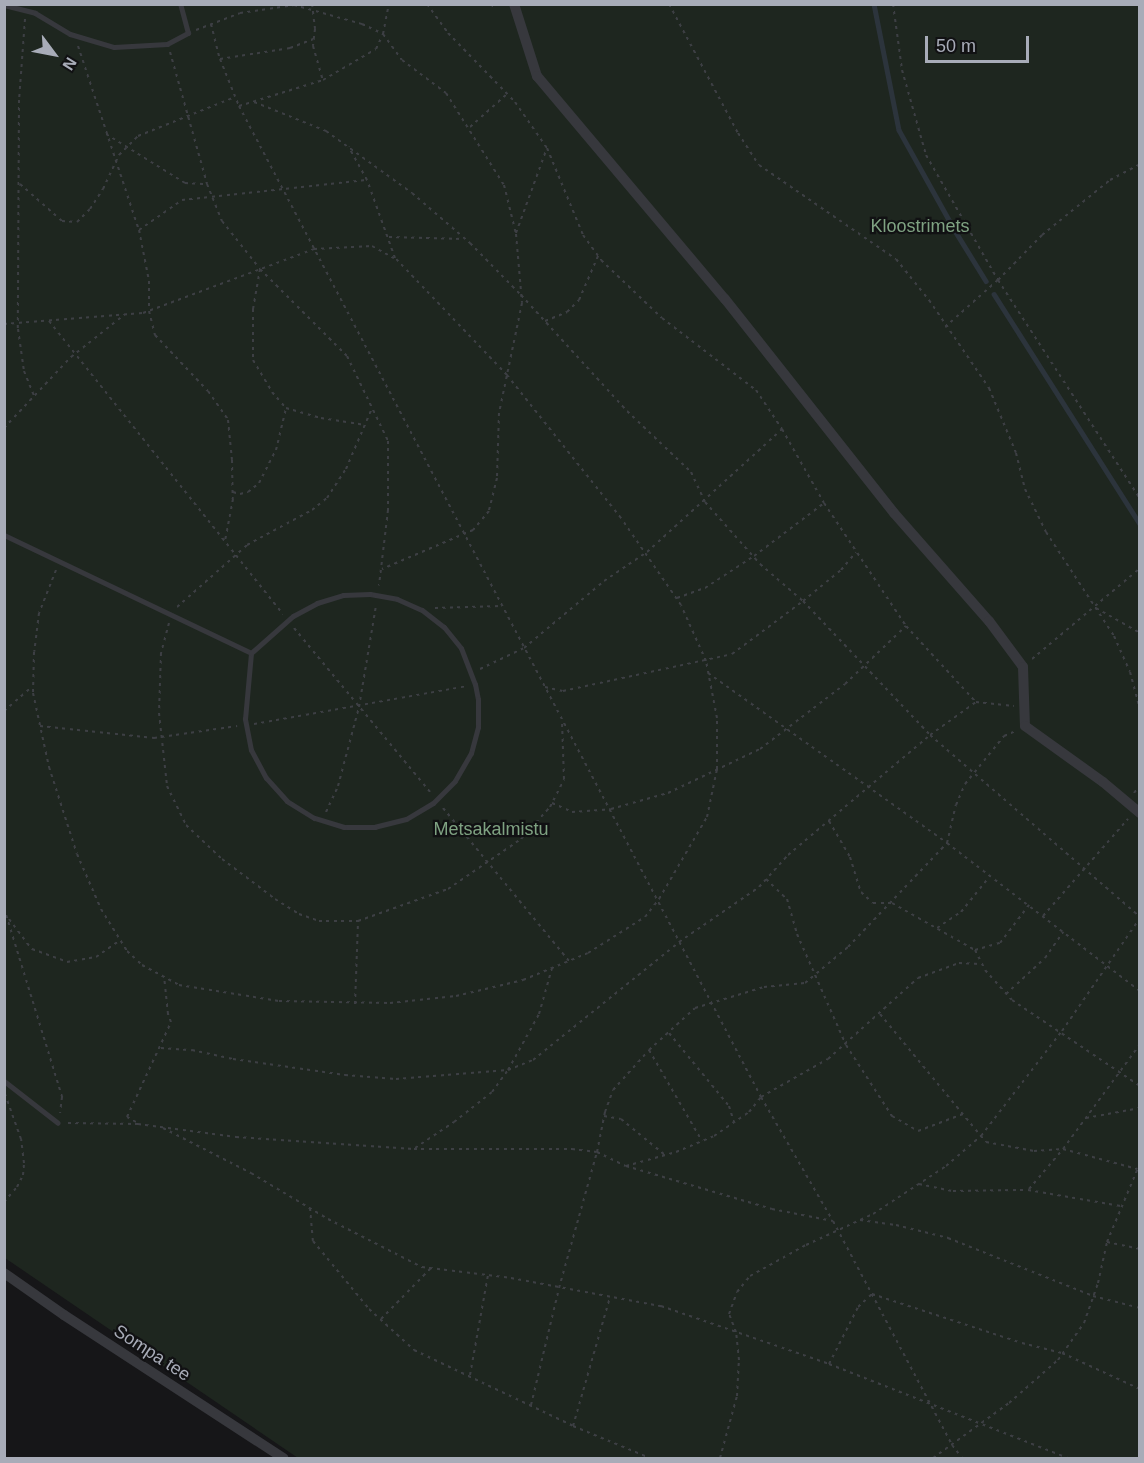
<!DOCTYPE html>
<html>
<head>
<meta charset="utf-8">
<style>
  body { margin:0 }
  #map { position:relative; width:1144px; height:1463px; overflow:hidden; background:#161618; font-family:Arial,sans-serif }
  div>[style] { position:absolute }
  [style*='--x'] { left:calc(var(--x)*1px); top:calc(var(--y)*1px); width:calc(var(--w)*1px); rotate:calc(var(--a)*1deg) }
  .green>* { inset:0; background:#1e261f }
  .stream>* { height:4.5px; margin:-2.25px; padding:0 2.25px; transform-origin:2.25px; border-radius:2.25px; background:#2c343c }
  .path>* { height:2px; margin-top:-1px; transform-origin:0; background:repeating-linear-gradient(90deg,#3d3f44 0 3px,transparent 0 7.5px) }
  .lane>* { height:5px; margin:-2.5px; padding:0 2.5px; transform-origin:2.5px; border-radius:2.5px; background:#37383d }
  .street>* { height:10px; margin:-5px; padding:0 5px; transform-origin:5px; border-radius:5px; background:#37383d }
  span { translate:-50% -50%; white-space:nowrap; text-align:center; line-height:1.15; -webkit-text-stroke:4.5px #111113; paint-order:stroke }
  .park-label { font-size:18px; color:#7fa282 }
  .street-label { font-size:18px; color:#a8acb8 }
  .frame { position:absolute; inset:0; border:6px solid #a8acb8; pointer-events:none }
  .north { position:absolute; left:24px; top:24px; width:60px; height:60px; -webkit-text-stroke:4px #111113; paint-order:stroke; rotate:122deg; font-size:16px; font-weight:700; line-height:24px; text-align:center; color:#a8acb8 }
  .north::after { content:''; display:block; margin:auto; width:21px; height:27px; background:#a8acb8; clip-path:polygon(50% 0,100% 100%,50% 72%,0 100%) }
  .scale { position:absolute; left:925px; top:36px; width:104px; height:27px; box-sizing:border-box; border:3px solid #a8acb8; border-top:0; padding-left:8px; font-size:18px; line-height:21px; white-space:nowrap; color:#a8acb8; -webkit-text-stroke:4px #111113; paint-order:stroke }
</style>
</head>
<body>
<div id="map">
  <div class="green">
    <div style="clip-path:polygon(4px 5px,1139px 5px,1139px 1458px,298px 1458px,5px 1258px)"></div>
  </div>
  <div class="stream">
    <div style="--x:874;--y:4;--w:128;--a:78.8"></div>
    <div style="--x:899;--y:130;--w:113;--a:60.9"></div>
    <div style="--x:954;--y:229;--w:61;--a:58.4"></div>
    <div style="--x:994;--y:294;--w:272;--a:57.6"></div>
  </div>
  <div class="path">
    <div style="--x:312;--y:4;--w:25;--a:83"></div>
    <div style="--x:315;--y:29;--w:17;--a:97"></div>
    <div style="--x:313;--y:46;--w:35;--a:74"></div>
    <div style="--x:427;--y:4;--w:36;--a:54"></div>
    <div style="--x:448;--y:33;--w:96;--a:45.8"></div>
    <div style="--x:515;--y:102;--w:56;--a:55.2"></div>
    <div style="--x:547;--y:148;--w:94;--a:67.5"></div>
    <div style="--x:583;--y:235;--w:31;--a:54"></div>
    <div style="--x:601;--y:260;--w:84;--a:43.6"></div>
    <div style="--x:662;--y:318;--w:118;--a:37.5"></div>
    <div style="--x:756;--y:390;--w:47;--a:56.3"></div>
    <div style="--x:782;--y:429;--w:85;--a:60.4"></div>
    <div style="--x:824;--y:503;--w:148;--a:56.3"></div>
    <div style="--x:906;--y:626;--w:103;--a:47.4"></div>
    <div style="--x:976;--y:702;--w:38;--a:6"></div>
    <div style="--x:491;--y:4;--w:6;--a:51"></div>
    <div style="--x:669;--y:4;--w:146;--a:61.9"></div>
    <div style="--x:738;--y:133;--w:38;--a:57"></div>
    <div style="--x:759;--y:165;--w:166;--a:34.5"></div>
    <div style="--x:896;--y:259;--w:53;--a:51.2"></div>
    <div style="--x:929;--y:300;--w:107;--a:55.7"></div>
    <div style="--x:989;--y:388;--w:70;--a:67.4"></div>
    <div style="--x:1016;--y:453;--w:37;--a:76"></div>
    <div style="--x:1025;--y:489;--w:48;--a:64"></div>
    <div style="--x:1046;--y:532;--w:124;--a:56.8"></div>
    <div style="--x:1114;--y:636;--w:39;--a:66"></div>
    <div style="--x:1130;--y:672;--w:39;--a:75"></div>
    <div style="--x:893;--y:4;--w:67;--a:82.2"></div>
    <div style="--x:902;--y:70;--w:88;--a:74.2"></div>
    <div style="--x:926;--y:155;--w:144;--a:60.1"></div>
    <div style="--x:998;--y:280;--w:261;--a:57"></div>
    <div style="--x:25;--y:19;--w:81;--a:94.2"></div>
    <div style="--x:19;--y:100;--w:229;--a:90.3"></div>
    <div style="--x:18;--y:329;--w:42;--a:81.9"></div>
    <div style="--x:24;--y:371;--w:29;--a:68"></div>
    <div style="--x:211;--y:24;--w:36;--a:76"></div>
    <div style="--x:220;--y:59;--w:51;--a:68"></div>
    <div style="--x:239;--y:106;--w:1120;--a:62.22"></div>
    <div style="--x:761;--y:1097;--w:143;--a:59.9"></div>
    <div style="--x:833;--y:1221;--w:254;--a:62"></div>
    <div style="--x:952;--y:1445;--w:16;--a:52"></div>
    <div style="--x:196;--y:30;--w:47;--a:-21.1"></div>
    <div style="--x:240;--y:13;--w:55;--a:-8.4"></div>
    <div style="--x:294;--y:5;--w:71;--a:15.6"></div>
    <div style="--x:362;--y:24;--w:23;--a:25"></div>
    <div style="--x:383;--y:34;--w:32;--a:54"></div>
    <div style="--x:402;--y:60;--w:55;--a:36.9"></div>
    <div style="--x:446;--y:93;--w:109;--a:57.8"></div>
    <div style="--x:504;--y:185;--w:50;--a:76.2"></div>
    <div style="--x:516;--y:234;--w:69;--a:85"></div>
    <div style="--x:522;--y:303;--w:112;--a:101.8"></div>
    <div style="--x:499;--y:413;--w:65;--a:91.8"></div>
    <div style="--x:497;--y:478;--w:34;--a:104"></div>
    <div style="--x:489;--y:511;--w:25;--a:130"></div>
    <div style="--x:473;--y:530;--w:99;--a:156.8"></div>
    <div style="--x:78;--y:46;--w:194;--a:71.7"></div>
    <div style="--x:139;--y:230;--w:52;--a:78.9"></div>
    <div style="--x:149;--y:281;--w:30;--a:90"></div>
    <div style="--x:149;--y:311;--w:25;--a:76"></div>
    <div style="--x:155;--y:335;--w:77;--a:46.6"></div>
    <div style="--x:208;--y:391;--w:35;--a:55"></div>
    <div style="--x:228;--y:420;--w:40;--a:84.3"></div>
    <div style="--x:232;--y:460;--w:39;--a:89"></div>
    <div style="--x:233;--y:499;--w:43;--a:100.8"></div>
    <div style="--x:170;--y:52;--w:137;--a:74.3"></div>
    <div style="--x:207;--y:184;--w:40;--a:68"></div>
    <div style="--x:222;--y:221;--w:61;--a:51.6"></div>
    <div style="--x:260;--y:269;--w:123;--a:45"></div>
    <div style="--x:347;--y:356;--w:94;--a:64.2"></div>
    <div style="--x:388;--y:441;--w:69;--a:90"></div>
    <div style="--x:388;--y:510;--w:76;--a:96.8"></div>
    <div style="--x:220;--y:59;--w:71;--a:-8.9"></div>
    <div style="--x:290;--y:48;--w:25;--a:-21"></div>
    <div style="--x:254;--y:102;--w:78;--a:21.9"></div>
    <div style="--x:326;--y:131;--w:106;--a:35.8"></div>
    <div style="--x:412;--y:193;--w:77;--a:40.8"></div>
    <div style="--x:470;--y:243;--w:73;--a:45.6"></div>
    <div style="--x:521;--y:295;--w:157;--a:47.6"></div>
    <div style="--x:627;--y:411;--w:88;--a:43.6"></div>
    <div style="--x:691;--y:472;--w:33;--a:65"></div>
    <div style="--x:705;--y:502;--w:83;--a:48.4"></div>
    <div style="--x:760;--y:564;--w:57;--a:40.7"></div>
    <div style="--x:803;--y:601;--w:185;--a:46.5"></div>
    <div style="--x:930;--y:735;--w:278;--a:40.9"></div>
    <div style="--x:239;--y:106;--w:88;--a:-17.2"></div>
    <div style="--x:323;--y:80;--w:61;--a:-30.3"></div>
    <div style="--x:376;--y:49;--w:17;--a:-65"></div>
    <div style="--x:383;--y:34;--w:31;--a:-79"></div>
    <div style="--x:470;--y:127;--w:51;--a:-41.8"></div>
    <div style="--x:106;--y:134;--w:93;--a:31.8"></div>
    <div style="--x:185;--y:183;--w:22;--a:3"></div>
    <div style="--x:20;--y:184;--w:56;--a:41.4"></div>
    <div style="--x:62;--y:221;--w:15;--a:4"></div>
    <div style="--x:77;--y:222;--w:18;--a:-45"></div>
    <div style="--x:90;--y:209;--w:24;--a:-57"></div>
    <div style="--x:103;--y:189;--w:38;--a:-65"></div>
    <div style="--x:119;--y:155;--w:27;--a:-45"></div>
    <div style="--x:138;--y:136;--w:105;--a:-21.9"></div>
    <div style="--x:139;--y:230;--w:52;--a:-34.9"></div>
    <div style="--x:182;--y:200;--w:185;--a:-6.2"></div>
    <div style="--x:516;--y:233;--w:90;--a:-70"></div>
    <div style="--x:389;--y:237;--w:75;--a:1.5"></div>
    <div style="--x:260;--y:269;--w:41;--a:99.9"></div>
    <div style="--x:253;--y:309;--w:51;--a:90"></div>
    <div style="--x:253;--y:360;--w:37;--a:59"></div>
    <div style="--x:272;--y:392;--w:21;--a:49"></div>
    <div style="--x:286;--y:408;--w:36;--a:16"></div>
    <div style="--x:321;--y:418;--w:45;--a:9"></div>
    <div style="--x:49;--y:321;--w:375;--a:51.4"></div>
    <div style="--x:545;--y:321;--w:24;--a:-22"></div>
    <div style="--x:567;--y:312;--w:17;--a:-45"></div>
    <div style="--x:579;--y:300;--w:48;--a:-66.6"></div>
    <div style="--x:4;--y:324;--w:139;--a:-4.5"></div>
    <div style="--x:143;--y:313;--w:183;--a:-20.5"></div>
    <div style="--x:314;--y:249;--w:58;--a:-3"></div>
    <div style="--x:372;--y:246;--w:25;--a:29"></div>
    <div style="--x:945;--y:327;--w:71;--a:-41.6"></div>
    <div style="--x:998;--y:280;--w:63;--a:-45.6"></div>
    <div style="--x:1042;--y:235;--w:87;--a:-39"></div>
    <div style="--x:1110;--y:180;--w:34;--a:-28"></div>
    <div style="--x:4;--y:428;--w:98;--a:-46.7"></div>
    <div style="--x:71;--y:357;--w:68;--a:-38.4"></div>
    <div style="--x:233;--y:492;--w:7;--a:16"></div>
    <div style="--x:240;--y:494;--w:8;--a:-14"></div>
    <div style="--x:248;--y:492;--w:14;--a:-39"></div>
    <div style="--x:259;--y:483;--w:37;--a:-63"></div>
    <div style="--x:276;--y:450;--w:43;--a:-76.6"></div>
    <div style="--x:56;--y:570;--w:46;--a:111.6"></div>
    <div style="--x:39;--y:613;--w:39;--a:97"></div>
    <div style="--x:34;--y:652;--w:41;--a:91.4"></div>
    <div style="--x:33;--y:693;--w:76;--a:77.8"></div>
    <div style="--x:49;--y:767;--w:91;--a:72.2"></div>
    <div style="--x:77;--y:854;--w:60;--a:66.4"></div>
    <div style="--x:101;--y:909;--w:49;--a:58.2"></div>
    <div style="--x:127;--y:951;--w:21;--a:43"></div>
    <div style="--x:142;--y:965;--w:42;--a:28.4"></div>
    <div style="--x:179;--y:985;--w:101;--a:9.1"></div>
    <div style="--x:279;--y:1001;--w:111;--a:1"></div>
    <div style="--x:390;--y:1003;--w:66;--a:-6.1"></div>
    <div style="--x:456;--y:996;--w:69;--a:-13.4"></div>
    <div style="--x:523;--y:980;--w:70;--a:-22.6"></div>
    <div style="--x:588;--y:953;--w:67;--a:-32.3"></div>
    <div style="--x:645;--y:917;--w:23;--a:-52"></div>
    <div style="--x:659;--y:899;--w:95;--a:-59.7"></div>
    <div style="--x:707;--y:817;--w:49;--a:-78.2"></div>
    <div style="--x:717;--y:769;--w:51;--a:-90"></div>
    <div style="--x:717;--y:718;--w:58;--a:-100.9"></div>
    <div style="--x:706;--y:661;--w:61;--a:-114.1"></div>
    <div style="--x:681;--y:605;--w:106;--a:-124.6"></div>
    <div style="--x:621;--y:518;--w:183;--a:-128.6"></div>
    <div style="--x:507;--y:375;--w:162;--a:-133.7"></div>
    <div style="--x:395;--y:258;--w:83;--a:-109.7"></div>
    <div style="--x:367;--y:180;--w:38;--a:-119"></div>
    <div style="--x:677;--y:598;--w:30;--a:-20"></div>
    <div style="--x:705;--y:588;--w:59;--a:-33.1"></div>
    <div style="--x:754;--y:556;--w:88;--a:-37.1"></div>
    <div style="--x:177;--y:607;--w:94;--a:-41.5"></div>
    <div style="--x:247;--y:545;--w:74;--a:-28.3"></div>
    <div style="--x:312;--y:510;--w:19;--a:-39"></div>
    <div style="--x:327;--y:498;--w:35;--a:-57"></div>
    <div style="--x:346;--y:469;--w:66;--a:-66.9"></div>
    <div style="--x:435;--y:608;--w:66;--a:-1.7"></div>
    <div style="--x:1096;--y:608;--w:51;--a:29.6"></div>
    <div style="--x:169;--y:623;--w:31;--a:105"></div>
    <div style="--x:161;--y:653;--w:60;--a:91.9"></div>
    <div style="--x:159;--y:713;--w:73;--a:83.7"></div>
    <div style="--x:167;--y:786;--w:43;--a:64"></div>
    <div style="--x:186;--y:825;--w:50;--a:43.4"></div>
    <div style="--x:222;--y:859;--w:66;--a:37"></div>
    <div style="--x:275;--y:899;--w:28;--a:32"></div>
    <div style="--x:299;--y:914;--w:21;--a:19"></div>
    <div style="--x:319;--y:921;--w:39;--a:0"></div>
    <div style="--x:358;--y:921;--w:96;--a:-19.6"></div>
    <div style="--x:448;--y:889;--w:88;--a:-34.4"></div>
    <div style="--x:521;--y:839;--w:43;--a:-47.8"></div>
    <div style="--x:550;--y:807;--w:31;--a:-63"></div>
    <div style="--x:564;--y:779;--w:58;--a:-92"></div>
    <div style="--x:294;--y:628;--w:213;--a:50.3"></div>
    <div style="--x:1032;--y:659;--w:141;--a:-40.1"></div>
    <div style="--x:480;--y:669;--w:49;--a:-25.5"></div>
    <div style="--x:524;--y:648;--w:104;--a:-39.9"></div>
    <div style="--x:604;--y:581;--w:52;--a:-34"></div>
    <div style="--x:647;--y:552;--w:183;--a:-42.3"></div>
    <div style="--x:708;--y:673;--w:293;--a:35.4"></div>
    <div style="--x:947;--y:843;--w:243;--a:37.5"></div>
    <div style="--x:545;--y:687;--w:18;--a:13"></div>
    <div style="--x:563;--y:691;--w:173;--a:-12.3"></div>
    <div style="--x:732;--y:654;--w:89;--a:-36.7"></div>
    <div style="--x:803;--y:601;--w:49;--a:-39.2"></div>
    <div style="--x:841;--y:570;--w:23;--a:-50"></div>
    <div style="--x:4;--y:711;--w:37;--a:-41"></div>
    <div style="--x:254;--y:724;--w:216;--a:-10.1"></div>
    <div style="--x:40;--y:726;--w:115;--a:6"></div>
    <div style="--x:154;--y:738;--w:84;--a:-8.2"></div>
    <div style="--x:1134;--y:793;--w:10;--a:-53"></div>
    <div style="--x:552;--y:803;--w:22;--a:24"></div>
    <div style="--x:572;--y:812;--w:39;--a:-4"></div>
    <div style="--x:611;--y:809;--w:59;--a:-15.7"></div>
    <div style="--x:668;--y:793;--w:102;--a:-25.6"></div>
    <div style="--x:760;--y:749;--w:107;--a:-37.4"></div>
    <div style="--x:845;--y:684;--w:84;--a:-43.6"></div>
    <div style="--x:443;--y:808;--w:198;--a:50.5"></div>
    <div style="--x:326;--y:812;--w:29;--a:-65"></div>
    <div style="--x:338;--y:786;--w:82;--a:-75.1"></div>
    <div style="--x:359;--y:707;--w:103;--a:-80.5"></div>
    <div style="--x:829;--y:821;--w:42;--a:59.7"></div>
    <div style="--x:850;--y:857;--w:37;--a:73"></div>
    <div style="--x:861;--y:892;--w:16;--a:43"></div>
    <div style="--x:873;--y:903;--w:19;--a:0"></div>
    <div style="--x:892;--y:903;--w:95;--a:29.5"></div>
    <div style="--x:975;--y:950;--w:22;--a:63"></div>
    <div style="--x:985;--y:970;--w:40;--a:48"></div>
    <div style="--x:1012;--y:1000;--w:154;--a:33.9"></div>
    <div style="--x:766;--y:879;--w:29;--a:44"></div>
    <div style="--x:787;--y:899;--w:36;--a:74"></div>
    <div style="--x:797;--y:934;--w:121;--a:66.2"></div>
    <div style="--x:846;--y:1045;--w:85;--a:57.1"></div>
    <div style="--x:892;--y:1116;--w:30;--a:30"></div>
    <div style="--x:918;--y:1131;--w:48;--a:-20.7"></div>
    <div style="--x:4;--y:908;--w:198;--a:72.9"></div>
    <div style="--x:62;--y:1097;--w:16;--a:97"></div>
    <div style="--x:1043;--y:916;--w:129;--a:-48.8"></div>
    <div style="--x:9;--y:919;--w:38;--a:53"></div>
    <div style="--x:32;--y:949;--w:37;--a:20"></div>
    <div style="--x:67;--y:962;--w:29;--a:-10"></div>
    <div style="--x:96;--y:957;--w:29;--a:-35"></div>
    <div style="--x:937;--y:928;--w:29;--a:-34"></div>
    <div style="--x:961;--y:912;--w:46;--a:-51.1"></div>
    <div style="--x:975;--y:950;--w:26;--a:-16"></div>
    <div style="--x:1000;--y:943;--w:48;--a:-52.7"></div>
    <div style="--x:1006;--y:994;--w:53;--a:-42.7"></div>
    <div style="--x:1045;--y:958;--w:32;--a:-55"></div>
    <div style="--x:355;--y:1004;--w:83;--a:-87.9"></div>
    <div style="--x:880;--y:1014;--w:166;--a:50.4"></div>
    <div style="--x:986;--y:1142;--w:49;--a:10.6"></div>
    <div style="--x:1034;--y:1151;--w:29;--a:-4"></div>
    <div style="--x:1063;--y:1149;--w:77;--a:15.1"></div>
    <div style="--x:669;--y:1033;--w:94;--a:50.6"></div>
    <div style="--x:729;--y:1106;--w:17;--a:73"></div>
    <div style="--x:161;--y:1048;--w:31;--a:4"></div>
    <div style="--x:192;--y:1050;--w:42;--a:12.4"></div>
    <div style="--x:233;--y:1059;--w:113;--a:8.1"></div>
    <div style="--x:345;--y:1075;--w:51;--a:4.5"></div>
    <div style="--x:396;--y:1079;--w:112;--a:-4.6"></div>
    <div style="--x:508;--y:1070;--w:27;--a:-22"></div>
    <div style="--x:533;--y:1060;--w:188;--a:-38.9"></div>
    <div style="--x:679;--y:942;--w:97;--a:-34.5"></div>
    <div style="--x:759;--y:887;--w:43;--a:-47.8"></div>
    <div style="--x:788;--y:855;--w:186;--a:-40.2"></div>
    <div style="--x:930;--y:735;--w:57;--a:-35.7"></div>
    <div style="--x:649;--y:1050;--w:105;--a:59.8"></div>
    <div style="--x:604;--y:1116;--w:17;--a:10"></div>
    <div style="--x:621;--y:1119;--w:57;--a:39.3"></div>
    <div style="--x:1086;--y:1118;--w:55;--a:-10.5"></div>
    <div style="--x:136;--y:1122;--w:10;--a:-151"></div>
    <div style="--x:127;--y:1117;--w:105;--a:-65.1"></div>
    <div style="--x:171;--y:1022;--w:9;--a:-111"></div>
    <div style="--x:168;--y:1014;--w:37;--a:-96"></div>
    <div style="--x:68;--y:1123;--w:70;--a:0.8"></div>
    <div style="--x:138;--y:1124;--w:99;--a:7.6"></div>
    <div style="--x:236;--y:1137;--w:178;--a:3.9"></div>
    <div style="--x:414;--y:1149;--w:158;--a:0"></div>
    <div style="--x:572;--y:1149;--w:25;--a:7"></div>
    <div style="--x:597;--y:1152;--w:32;--a:26"></div>
    <div style="--x:626;--y:1166;--w:152;--a:16.4"></div>
    <div style="--x:772;--y:1209;--w:62;--a:11.1"></div>
    <div style="--x:163;--y:1128;--w:99;--a:27.1"></div>
    <div style="--x:251;--y:1173;--w:90;--a:30.9"></div>
    <div style="--x:328;--y:1219;--w:106;--a:27.1"></div>
    <div style="--x:422;--y:1267;--w:90;--a:7"></div>
    <div style="--x:511;--y:1278;--w:153;--a:10.6"></div>
    <div style="--x:661;--y:1306;--w:178;--a:19"></div>
    <div style="--x:829;--y:1364;--w:257;--a:21.5"></div>
    <div style="--x:415;--y:1148;--w:47;--a:-33.7"></div>
    <div style="--x:454;--y:1122;--w:48;--a:-38.3"></div>
    <div style="--x:492;--y:1092;--w:27;--a:-54"></div>
    <div style="--x:508;--y:1070;--w:64;--a:-61"></div>
    <div style="--x:539;--y:1014;--w:48;--a:-74.2"></div>
    <div style="--x:626;--y:1166;--w:52;--a:-15.6"></div>
    <div style="--x:676;--y:1152;--w:41;--a:-22.8"></div>
    <div style="--x:714;--y:1136;--w:42;--a:-34.4"></div>
    <div style="--x:749;--y:1112;--w:19;--a:-51"></div>
    <div style="--x:761;--y:1097;--w:77;--a:-29.6"></div>
    <div style="--x:828;--y:1059;--w:121;--a:-42"></div>
    <div style="--x:918;--y:978;--w:44;--a:-20.1"></div>
    <div style="--x:959;--y:963;--w:21;--a:3"></div>
    <div style="--x:919;--y:1184;--w:35;--a:12"></div>
    <div style="--x:953;--y:1191;--w:75;--a:-0.8"></div>
    <div style="--x:1028;--y:1190;--w:94;--a:9.8"></div>
    <div style="--x:1029;--y:1189;--w:52;--a:-49.6"></div>
    <div style="--x:1063;--y:1149;--w:130;--a:-53.7"></div>
    <div style="--x:4;--y:1202;--w:20;--a:-49"></div>
    <div style="--x:17;--y:1187;--w:13;--a:-63"></div>
    <div style="--x:23;--y:1175;--w:12;--a:-85"></div>
    <div style="--x:24;--y:1163;--w:24;--a:-97"></div>
    <div style="--x:21;--y:1139;--w:48;--a:-109.6"></div>
    <div style="--x:310;--y:1208;--w:33;--a:85"></div>
    <div style="--x:313;--y:1241;--w:88;--a:50.5"></div>
    <div style="--x:369;--y:1309;--w:61;--a:42.3"></div>
    <div style="--x:414;--y:1350;--w:176;--a:25.5"></div>
    <div style="--x:573;--y:1426;--w:83;--a:22.6"></div>
    <div style="--x:860;--y:1220;--w:36;--a:8"></div>
    <div style="--x:896;--y:1225;--w:54;--a:14"></div>
    <div style="--x:948;--y:1238;--w:156;--a:21.8"></div>
    <div style="--x:1093;--y:1296;--w:49;--a:14.3"></div>
    <div style="--x:1107;--y:1242;--w:34;--a:12"></div>
    <div style="--x:381;--y:1319;--w:71;--a:-45.6"></div>
    <div style="--x:829;--y:1364;--w:64;--a:-63"></div>
    <div style="--x:858;--y:1307;--w:19;--a:-43"></div>
    <div style="--x:872;--y:1294;--w:158;--a:18.1"></div>
    <div style="--x:1022;--y:1343;--w:41;--a:14"></div>
    <div style="--x:1062;--y:1353;--w:86;--a:24.8"></div>
    <div style="--x:470;--y:1375;--w:102;--a:-79.8"></div>
    <div style="--x:531;--y:1405;--w:120;--a:-76.5"></div>
    <div style="--x:559;--y:1288;--w:141;--a:-74.4"></div>
    <div style="--x:597;--y:1152;--w:41;--a:-78.7"></div>
    <div style="--x:605;--y:1112;--w:23;--a:-70"></div>
    <div style="--x:613;--y:1090;--w:54;--a:-48"></div>
    <div style="--x:649;--y:1050;--w:62;--a:-42.4"></div>
    <div style="--x:695;--y:1008;--w:72;--a:-16.9"></div>
    <div style="--x:764;--y:987;--w:41;--a:-5.6"></div>
    <div style="--x:805;--y:983;--w:56;--a:-39.9"></div>
    <div style="--x:848;--y:947;--w:144;--a:-46.4"></div>
    <div style="--x:947;--y:843;--w:39;--a:-77"></div>
    <div style="--x:956;--y:805;--w:23;--a:-67"></div>
    <div style="--x:965;--y:784;--w:62;--a:-50.9"></div>
    <div style="--x:1004;--y:736;--w:13;--a:-23"></div>
    <div style="--x:573;--y:1426;--w:134;--a:-74"></div>
    <div style="--x:720;--y:1458;--w:64;--a:-74.7"></div>
    <div style="--x:737;--y:1396;--w:36;--a:-87"></div>
    <div style="--x:739;--y:1360;--w:28;--a:-96"></div>
    <div style="--x:736;--y:1332;--w:19;--a:-111"></div>
    <div style="--x:729;--y:1314;--w:23;--a:-70"></div>
    <div style="--x:737;--y:1292;--w:21;--a:-51"></div>
    <div style="--x:750;--y:1276;--w:64;--a:-29"></div>
    <div style="--x:806;--y:1245;--w:74;--a:-24.8"></div>
    <div style="--x:873;--y:1214;--w:87;--a:-33.3"></div>
    <div style="--x:946;--y:1166;--w:46;--a:-40.6"></div>
    <div style="--x:981;--y:1136;--w:133;--a:-52.4"></div>
    <div style="--x:1062;--y:1031;--w:137;--a:-55.4"></div>
    <div style="--x:933;--y:1458;--w:94;--a:-35.9"></div>
    <div style="--x:1009;--y:1403;--w:65;--a:-41.3"></div>
    <div style="--x:1058;--y:1360;--w:45;--a:-54.9"></div>
    <div style="--x:1084;--y:1323;--w:42;--a:-70.7"></div>
    <div style="--x:1098;--y:1283;--w:42;--a:-77.6"></div>
    <div style="--x:1107;--y:1242;--w:86;--a:-67.3"></div>
  </div>
  <div class="lane">
    <div style="--x:4;--y:5;--w:32;--a:14"></div>
    <div style="--x:35;--y:13;--w:41;--a:31"></div>
    <div style="--x:70;--y:34;--w:46;--a:16.5"></div>
    <div style="--x:114;--y:47;--w:53;--a:-3.2"></div>
    <div style="--x:167;--y:44;--w:24;--a:-28"></div>
    <div style="--x:188;--y:33;--w:30;--a:-105"></div>
    <div style="--x:4;--y:535;--w:274;--a:25.5"></div>
    <div style="--x:370;--y:594;--w:27;--a:10"></div>
    <div style="--x:397;--y:599;--w:27;--a:24"></div>
    <div style="--x:422;--y:610;--w:28;--a:38"></div>
    <div style="--x:444;--y:627;--w:27;--a:51"></div>
    <div style="--x:461;--y:648;--w:39;--a:69"></div>
    <div style="--x:475;--y:684;--w:15;--a:79"></div>
    <div style="--x:478;--y:699;--w:28;--a:90"></div>
    <div style="--x:478;--y:727;--w:27;--a:105"></div>
    <div style="--x:471;--y:753;--w:32;--a:120"></div>
    <div style="--x:455;--y:781;--w:31;--a:135"></div>
    <div style="--x:433;--y:803;--w:31;--a:149"></div>
    <div style="--x:406;--y:819;--w:32;--a:166"></div>
    <div style="--x:375;--y:827;--w:31;--a:180"></div>
    <div style="--x:344;--y:827;--w:31;--a:-163"></div>
    <div style="--x:314;--y:818;--w:32;--a:-148"></div>
    <div style="--x:287;--y:801;--w:31;--a:-132"></div>
    <div style="--x:266;--y:778;--w:32;--a:-118"></div>
    <div style="--x:251;--y:750;--w:32;--a:-101"></div>
    <div style="--x:245;--y:719;--w:66;--a:-84.8"></div>
    <div style="--x:251;--y:653;--w:56;--a:-41.4"></div>
    <div style="--x:293;--y:616;--w:27;--a:-28"></div>
    <div style="--x:317;--y:603;--w:27;--a:-17"></div>
    <div style="--x:343;--y:595;--w:27;--a:-2"></div>
    <div style="--x:4;--y:1081;--w:68;--a:37.9"></div>
  </div>
  <div class="street">
    <div style="--x:514;--y:4;--w:76;--a:72.3"></div>
    <div style="--x:537;--y:76;--w:292;--a:49.9"></div>
    <div style="--x:725;--y:299;--w:273;--a:51.7"></div>
    <div style="--x:894;--y:513;--w:144;--a:48.7"></div>
    <div style="--x:989;--y:621;--w:57;--a:53.5"></div>
    <div style="--x:1023;--y:667;--w:59;--a:88.1"></div>
    <div style="--x:1025;--y:726;--w:96;--a:35.7"></div>
    <div style="--x:1103;--y:782;--w:48;--a:40"></div>
    <div style="--x:4;--y:1273;--w:73;--a:35"></div>
    <div style="--x:64;--y:1315;--w:262;--a:33.1"></div>
  </div>
  <div class="park-label">
    <span style="left:920px;top:226px">Kloostrimets</span>
    <span style="left:491px;top:829px">Metsakalmistu</span>
  </div>
  <div class="street-label">
    <span style="left:152px;top:1353px;rotate:33deg">Sompa tee</span>
  </div>
  <div class="frame"></div>
  <div class="north">N</div>
  <div class="scale">50 m</div>
</div>
</body>
</html>
